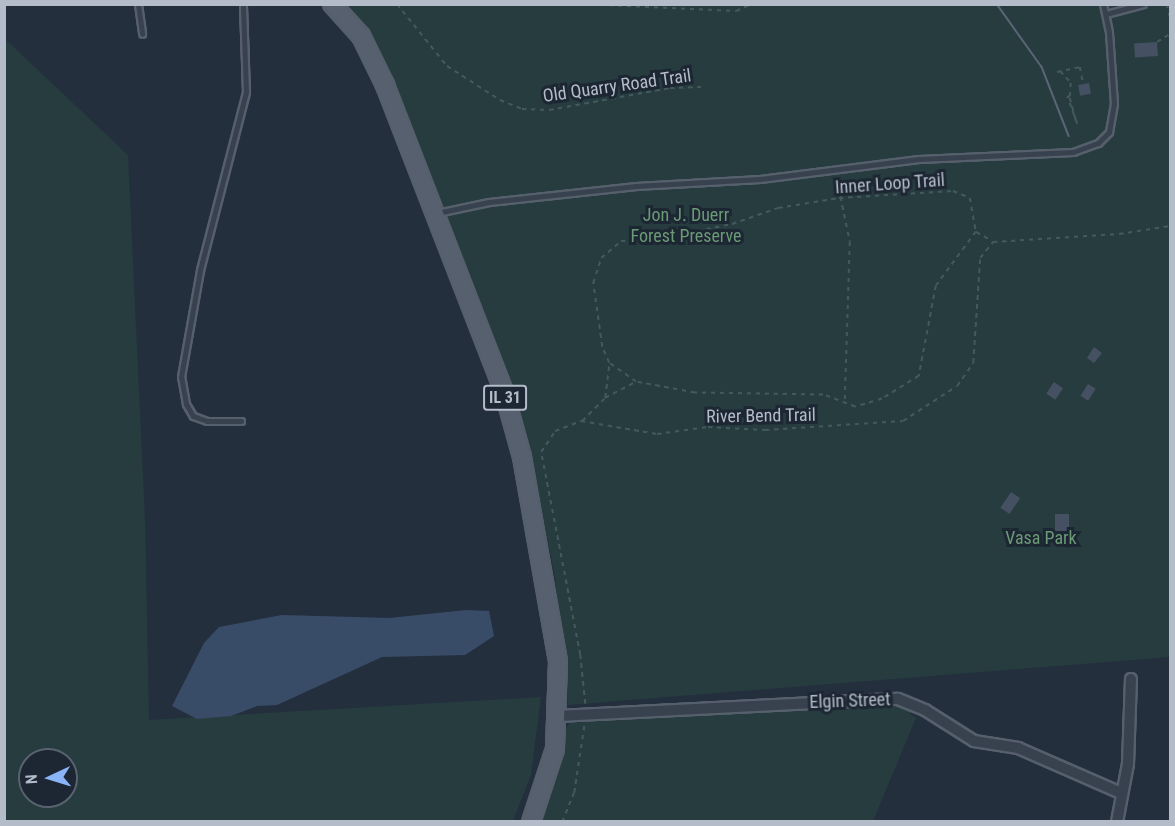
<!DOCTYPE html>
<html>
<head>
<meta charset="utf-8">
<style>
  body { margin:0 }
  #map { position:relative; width:1175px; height:826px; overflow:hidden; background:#242f3e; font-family:"Roboto Condensed",sans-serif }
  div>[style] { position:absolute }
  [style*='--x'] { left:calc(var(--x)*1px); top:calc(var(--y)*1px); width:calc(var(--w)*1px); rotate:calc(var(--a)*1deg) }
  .green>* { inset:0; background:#263c3f }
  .water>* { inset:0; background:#394c67 }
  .building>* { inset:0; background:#455162; transform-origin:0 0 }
  .path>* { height:1.5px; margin-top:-0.75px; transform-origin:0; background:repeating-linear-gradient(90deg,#44595c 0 4.5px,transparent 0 9px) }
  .roads { filter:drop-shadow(2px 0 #565f6c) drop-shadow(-2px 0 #565f6c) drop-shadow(0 2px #565f6c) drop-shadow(0 -2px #565f6c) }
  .lane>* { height:5px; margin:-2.5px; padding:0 2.5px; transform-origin:2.5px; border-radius:2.5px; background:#38414e }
  .street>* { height:10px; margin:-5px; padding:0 5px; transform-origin:5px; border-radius:5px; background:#38414e }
  .primary>* { height:16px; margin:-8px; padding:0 8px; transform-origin:8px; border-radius:8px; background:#56606e }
  .tram>* { height:1.5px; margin:-0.75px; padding:0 0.75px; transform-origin:0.75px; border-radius:0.75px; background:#5a6575 }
  span { translate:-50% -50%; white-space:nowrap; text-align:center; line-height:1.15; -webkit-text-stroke:6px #1d2633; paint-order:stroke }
  .shield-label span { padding:2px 4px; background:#1d2633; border:2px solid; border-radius:4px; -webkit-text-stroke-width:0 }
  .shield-label { font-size:16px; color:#b4bcc9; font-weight:700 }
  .street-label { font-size:18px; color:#b4bcc9 }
  .park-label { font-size:18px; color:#6b9a76 }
  .frame { position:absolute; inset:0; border:6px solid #b4bcc9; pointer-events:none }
  .north { position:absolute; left:18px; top:748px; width:60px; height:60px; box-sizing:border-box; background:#1d2633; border:2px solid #59626f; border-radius:50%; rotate:266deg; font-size:16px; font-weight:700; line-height:24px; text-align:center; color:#b4bcc9 }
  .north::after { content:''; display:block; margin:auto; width:21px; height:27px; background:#8ab4f8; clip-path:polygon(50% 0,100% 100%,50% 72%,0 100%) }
</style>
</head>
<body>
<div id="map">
  <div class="green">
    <div style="clip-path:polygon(346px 5px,1170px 5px,1170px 657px,568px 705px,555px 578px,532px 459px,503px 364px,387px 70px)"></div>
    <div style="clip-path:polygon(evenodd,4px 38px,128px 155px,145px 520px,149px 720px,541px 697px,531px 775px,513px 821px,5px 821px,4px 38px,30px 760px,66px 760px,66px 796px,30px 796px,30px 760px)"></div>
    <div style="clip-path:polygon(918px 699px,910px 714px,916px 718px,873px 821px,537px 822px,564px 731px,570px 723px,739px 713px,739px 708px)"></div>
  </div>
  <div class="water">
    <div style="clip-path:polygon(466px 610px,489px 611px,494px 636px,465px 655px,382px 657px,277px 705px,257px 706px,231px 716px,197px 719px,172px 706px,204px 643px,219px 627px,282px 615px,389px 618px)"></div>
  </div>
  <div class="building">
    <div style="left:1157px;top:42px;width:14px;height:23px;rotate:86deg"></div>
    <div style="left:1089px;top:83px;width:11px;height:11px;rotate:80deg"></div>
    <div style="clip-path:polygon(1094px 347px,1102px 353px,1094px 363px,1087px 358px)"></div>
    <div style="left:1054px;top:382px;width:11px;height:14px;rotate:34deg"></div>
    <div style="left:1088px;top:384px;width:9px;height:14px;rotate:32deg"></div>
    <div style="left:1011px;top:492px;width:11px;height:19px;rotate:34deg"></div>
    <div style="left:1055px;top:514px;width:14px;height:17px"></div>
  </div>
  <div class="path">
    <div style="--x:397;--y:4;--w:80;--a:51.1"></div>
    <div style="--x:447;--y:66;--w:63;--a:32.7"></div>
    <div style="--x:500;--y:100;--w:24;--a:22"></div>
    <div style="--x:522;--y:109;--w:27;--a:2"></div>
    <div style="--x:549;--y:110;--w:123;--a:-10.3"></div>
    <div style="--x:670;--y:88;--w:31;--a:-2"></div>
    <div style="--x:582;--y:4;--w:154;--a:2.6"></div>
    <div style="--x:736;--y:11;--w:17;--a:-24"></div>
    <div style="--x:1167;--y:4;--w:13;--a:77"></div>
    <div style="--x:1157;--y:42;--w:15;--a:-32"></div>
    <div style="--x:1060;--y:71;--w:16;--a:47"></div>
    <div style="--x:1071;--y:83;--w:15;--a:94"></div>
    <div style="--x:1070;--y:98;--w:27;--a:75"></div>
    <div style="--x:1077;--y:124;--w:29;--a:-110"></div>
    <div style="--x:1067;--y:97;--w:3;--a:-18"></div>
    <div style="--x:1057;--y:72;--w:24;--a:-12"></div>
    <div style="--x:1080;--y:67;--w:16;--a:79"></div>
    <div style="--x:837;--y:179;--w:64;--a:78.3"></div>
    <div style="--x:850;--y:242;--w:161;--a:91.8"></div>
    <div style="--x:953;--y:191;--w:18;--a:22"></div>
    <div style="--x:970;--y:198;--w:35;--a:80"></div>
    <div style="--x:976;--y:232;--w:67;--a:126.5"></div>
    <div style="--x:936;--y:286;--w:92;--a:100.7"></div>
    <div style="--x:919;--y:376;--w:44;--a:148.1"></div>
    <div style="--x:882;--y:399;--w:28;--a:163"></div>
    <div style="--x:855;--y:407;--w:34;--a:-159"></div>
    <div style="--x:823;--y:395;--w:128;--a:-179.1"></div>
    <div style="--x:695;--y:393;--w:60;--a:-169.4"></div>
    <div style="--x:636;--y:382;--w:33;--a:-145"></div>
    <div style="--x:609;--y:363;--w:17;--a:-114"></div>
    <div style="--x:602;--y:347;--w:65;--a:-98"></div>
    <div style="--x:593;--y:283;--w:26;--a:-72"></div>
    <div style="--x:601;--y:258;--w:26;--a:-40"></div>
    <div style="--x:621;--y:241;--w:41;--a:-4.2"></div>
    <div style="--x:662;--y:238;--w:71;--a:-11.3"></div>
    <div style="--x:732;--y:224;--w:49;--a:-19.2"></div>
    <div style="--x:778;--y:208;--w:62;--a:-9.3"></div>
    <div style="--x:839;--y:198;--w:114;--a:-3.5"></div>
    <div style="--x:976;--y:232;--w:18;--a:29"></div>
    <div style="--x:605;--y:398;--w:34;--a:-28"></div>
    <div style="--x:582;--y:421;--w:33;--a:-45"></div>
    <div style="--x:605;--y:398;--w:34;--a:-83"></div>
    <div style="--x:585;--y:704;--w:49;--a:-95.8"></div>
    <div style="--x:580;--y:655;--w:207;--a:-100.9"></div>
    <div style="--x:541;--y:452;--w:25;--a:-56"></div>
    <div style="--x:555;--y:431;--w:28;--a:-21"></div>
    <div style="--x:581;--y:421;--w:77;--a:9.7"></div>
    <div style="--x:657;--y:434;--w:51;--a:-7.8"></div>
    <div style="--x:708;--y:427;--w:57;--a:3"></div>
    <div style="--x:765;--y:430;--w:138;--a:-3.7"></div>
    <div style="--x:903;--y:421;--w:64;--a:-32.9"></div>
    <div style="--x:957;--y:386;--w:28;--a:-55"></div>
    <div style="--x:973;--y:363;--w:105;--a:-86.2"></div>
    <div style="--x:980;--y:258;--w:21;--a:-51"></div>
    <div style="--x:993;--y:242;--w:126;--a:-3.6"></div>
    <div style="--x:1119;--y:234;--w:52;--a:-8.9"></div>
    <div style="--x:562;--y:822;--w:31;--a:-68"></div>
    <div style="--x:574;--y:793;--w:68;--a:-81.5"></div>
  </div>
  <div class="roads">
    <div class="lane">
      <div style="--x:138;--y:4;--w:30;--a:82"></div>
      <div style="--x:1106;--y:14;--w:38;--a:-15"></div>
      <div style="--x:437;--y:213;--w:53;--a:-11.9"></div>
      <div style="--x:489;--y:202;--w:148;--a:-6.2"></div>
      <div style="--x:636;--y:186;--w:124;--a:-3.2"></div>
      <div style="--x:760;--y:179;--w:160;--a:-7.2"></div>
      <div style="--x:919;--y:159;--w:154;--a:-2.6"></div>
      <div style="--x:1073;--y:152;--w:27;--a:-20"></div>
      <div style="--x:1098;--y:143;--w:16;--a:-45"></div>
      <div style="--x:1109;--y:132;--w:28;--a:-80"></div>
      <div style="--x:1114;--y:104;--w:72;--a:-94"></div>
      <div style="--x:1109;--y:32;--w:29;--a:-102"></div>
      <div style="--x:241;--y:421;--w:34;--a:180"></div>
      <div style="--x:207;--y:421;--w:15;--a:-160"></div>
      <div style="--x:193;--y:416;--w:14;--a:-120"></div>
      <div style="--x:186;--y:404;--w:27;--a:-100"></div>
      <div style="--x:181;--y:377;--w:109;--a:-79.9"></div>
      <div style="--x:200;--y:270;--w:184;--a:-75.5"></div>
      <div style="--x:246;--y:92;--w:88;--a:-92"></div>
    </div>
    <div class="street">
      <div style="--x:558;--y:716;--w:340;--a:-2.9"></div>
      <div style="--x:898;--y:699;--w:29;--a:22"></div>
      <div style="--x:925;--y:710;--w:58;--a:32.3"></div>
      <div style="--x:974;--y:741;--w:45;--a:9"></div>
      <div style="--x:1018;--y:748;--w:112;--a:23.6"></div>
      <div style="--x:1117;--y:822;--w:59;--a:-79.3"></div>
      <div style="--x:1128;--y:764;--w:85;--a:-88"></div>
    </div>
    <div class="primary">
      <div style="--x:332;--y:4;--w:43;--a:47.8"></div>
      <div style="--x:361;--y:36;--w:55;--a:63.9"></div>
      <div style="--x:385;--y:85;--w:329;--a:68.8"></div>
      <div style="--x:504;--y:392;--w:67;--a:74.5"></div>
      <div style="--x:522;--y:457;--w:208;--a:80"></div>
      <div style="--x:558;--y:662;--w:87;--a:92"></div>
      <div style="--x:555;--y:749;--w:77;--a:108.2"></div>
    </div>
  </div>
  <div class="tram">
    <div style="--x:997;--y:4;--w:77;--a:54.5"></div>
    <div style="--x:1042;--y:67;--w:74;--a:68.6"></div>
  </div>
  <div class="shield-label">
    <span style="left:505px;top:398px">IL 31</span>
  </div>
  <div class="street-label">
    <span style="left:617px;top:86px;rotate:-8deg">Old Quarry Road Trail</span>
    <span style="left:890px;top:184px;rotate:-4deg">Inner Loop Trail</span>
    <span style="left:761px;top:416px;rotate:-1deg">River Bend Trail</span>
    <span style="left:850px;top:701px;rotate:-2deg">Elgin Street</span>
  </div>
  <div class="park-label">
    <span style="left:686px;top:226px">Jon J. Duerr<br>Forest Preserve</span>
    <span style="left:1041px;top:538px">Vasa Park</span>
  </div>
  <div class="frame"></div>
  <div class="north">N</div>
</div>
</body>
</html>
